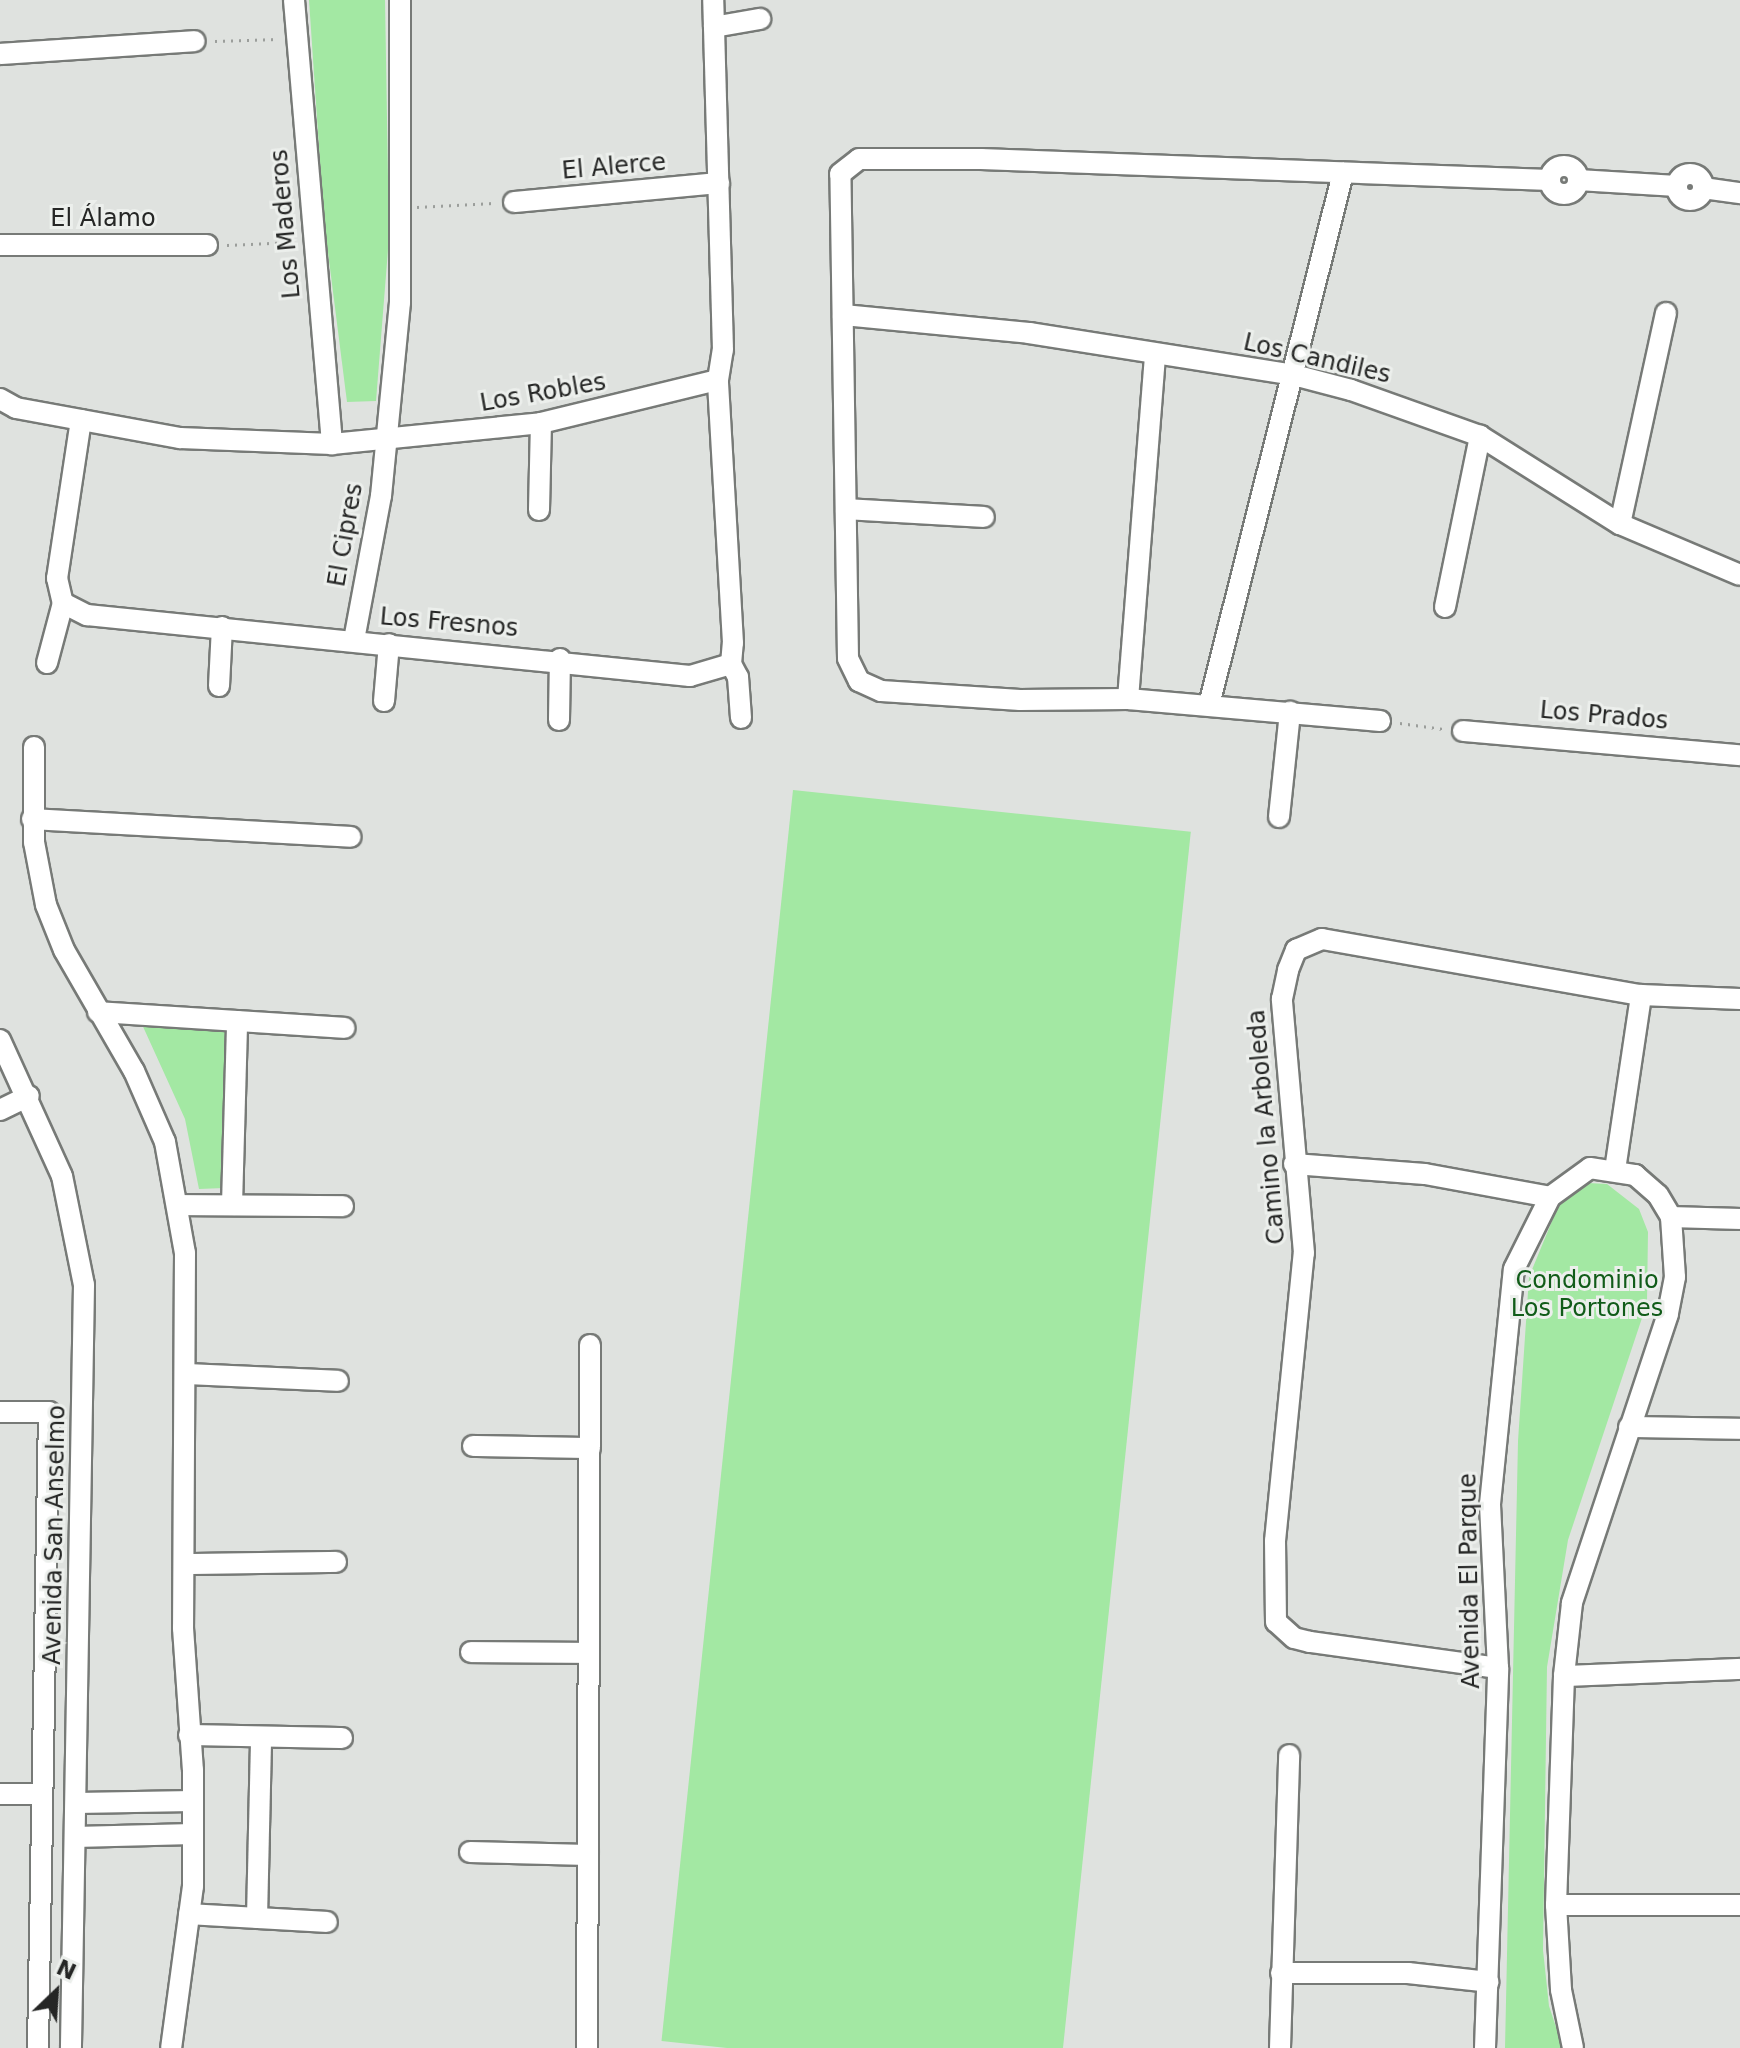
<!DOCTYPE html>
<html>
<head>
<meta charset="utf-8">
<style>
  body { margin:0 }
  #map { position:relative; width:1740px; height:2048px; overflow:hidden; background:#dfe2df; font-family:"DejaVu Sans",sans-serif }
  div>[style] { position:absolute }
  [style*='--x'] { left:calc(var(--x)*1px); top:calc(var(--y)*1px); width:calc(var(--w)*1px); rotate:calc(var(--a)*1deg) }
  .green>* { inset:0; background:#a3e8a3; transform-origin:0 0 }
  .path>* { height:3px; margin-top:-1.5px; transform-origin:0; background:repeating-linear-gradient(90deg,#9b9e9b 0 2px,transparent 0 8px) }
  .roads { filter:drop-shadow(2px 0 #777a77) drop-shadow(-2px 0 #777a77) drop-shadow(0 2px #777a77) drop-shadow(0 -2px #777a77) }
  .minor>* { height:20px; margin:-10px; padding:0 10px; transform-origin:10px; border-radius:10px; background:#fff }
  .minor>.ring { margin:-10px; padding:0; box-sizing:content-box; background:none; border:20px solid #fff; border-radius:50% }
  span { translate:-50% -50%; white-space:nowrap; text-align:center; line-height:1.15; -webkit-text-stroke:6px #ecefec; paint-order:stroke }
  .street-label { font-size:24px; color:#252625 }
  .park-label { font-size:24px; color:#115c19 }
  .north { position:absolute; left:16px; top:1952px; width:80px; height:80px; -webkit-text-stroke:6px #ecefec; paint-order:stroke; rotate:25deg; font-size:22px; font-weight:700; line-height:32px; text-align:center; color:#252625 }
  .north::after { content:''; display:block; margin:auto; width:28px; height:36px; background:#252625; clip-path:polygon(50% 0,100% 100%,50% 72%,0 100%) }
</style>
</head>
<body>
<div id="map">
  <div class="green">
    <div style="clip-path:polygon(309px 0,385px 0,389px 237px,376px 401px,347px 402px,324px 221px)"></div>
    <div style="left:793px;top:790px;width:400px;height:1258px;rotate:6deg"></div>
    <div style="clip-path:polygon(140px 1020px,226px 1029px,224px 1188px,199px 1189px,185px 1119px)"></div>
    <div style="clip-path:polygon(1588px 1183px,1607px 1184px,1639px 1209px,1648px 1232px,1647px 1303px,1568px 1540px,1547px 1667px,1543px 1950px,1549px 2006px,1563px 2048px,1505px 2048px,1518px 1441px,1529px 1277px,1559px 1204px)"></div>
  </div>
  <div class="path">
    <div style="--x:215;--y:41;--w:64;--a:-1.8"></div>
    <div style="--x:417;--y:207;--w:77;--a:-3"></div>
    <div style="--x:227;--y:245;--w:68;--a:-2.5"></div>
    <div style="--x:1400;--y:723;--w:44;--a:7.8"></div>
  </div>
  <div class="roads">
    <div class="minor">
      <div style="--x:294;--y:0;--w:446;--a:85.1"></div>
      <div style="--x:714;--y:27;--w:47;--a:-9.9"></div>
      <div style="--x:0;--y:54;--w:195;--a:-3.8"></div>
      <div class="ring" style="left:1550px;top:166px;width:8px;height:8px"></div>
      <div class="ring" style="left:1677px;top:174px;width:6px;height:6px"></div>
      <div style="--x:1578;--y:180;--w:99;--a:3.5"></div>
      <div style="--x:1703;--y:188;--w:37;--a:8"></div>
      <div style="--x:514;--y:202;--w:206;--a:-5.3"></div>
      <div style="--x:0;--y:245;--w:207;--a:0"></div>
      <div style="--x:843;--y:315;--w:187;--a:5.5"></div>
      <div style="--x:1029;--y:333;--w:268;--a:9"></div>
      <div style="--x:1294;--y:375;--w:59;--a:14.7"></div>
      <div style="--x:1351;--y:390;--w:137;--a:19.6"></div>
      <div style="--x:1480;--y:436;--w:165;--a:32.2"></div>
      <div style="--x:1620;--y:524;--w:130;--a:23"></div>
      <div style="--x:0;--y:399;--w:18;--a:29"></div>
      <div style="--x:16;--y:408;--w:167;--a:10.4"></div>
      <div style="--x:180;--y:438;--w:152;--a:2.3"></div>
      <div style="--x:332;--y:444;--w:210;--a:-5.7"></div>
      <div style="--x:541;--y:423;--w:182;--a:-13.7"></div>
      <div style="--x:718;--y:380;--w:30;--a:-81"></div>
      <div style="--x:723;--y:350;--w:350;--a:-91.6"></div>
      <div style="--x:81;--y:420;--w:160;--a:98.6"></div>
      <div style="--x:57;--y:578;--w:26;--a:77"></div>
      <div style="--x:63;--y:603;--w:27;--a:27"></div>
      <div style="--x:87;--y:615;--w:606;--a:5.78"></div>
      <div style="--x:690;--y:676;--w:43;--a:-16.3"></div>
      <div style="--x:731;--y:664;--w:21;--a:-85"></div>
      <div style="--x:733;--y:643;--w:263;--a:-93.3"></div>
      <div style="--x:846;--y:509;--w:138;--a:3.3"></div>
      <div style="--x:539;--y:510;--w:87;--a:-88.7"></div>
      <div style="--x:1620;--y:524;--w:216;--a:-77.7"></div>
      <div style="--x:1445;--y:607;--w:175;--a:-78.4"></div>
      <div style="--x:354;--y:640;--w:147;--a:-79.4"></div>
      <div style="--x:381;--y:496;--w:194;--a:-84.4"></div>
      <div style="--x:400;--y:303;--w:303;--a:-90"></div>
      <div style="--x:47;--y:663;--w:62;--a:-75.1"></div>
      <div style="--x:731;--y:664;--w:15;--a:62"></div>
      <div style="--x:738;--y:677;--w:41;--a:85.8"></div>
      <div style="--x:219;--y:686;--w:59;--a:-87.1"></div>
      <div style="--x:1128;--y:699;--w:345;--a:-85.5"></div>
      <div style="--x:384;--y:701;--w:57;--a:-85"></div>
      <div style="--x:1209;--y:705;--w:549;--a:-75.86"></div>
      <div style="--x:559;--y:720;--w:61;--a:-89.1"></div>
      <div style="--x:1380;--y:721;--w:253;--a:-175"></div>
      <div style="--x:1128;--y:699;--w:108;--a:179.5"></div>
      <div style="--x:1020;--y:700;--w:139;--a:-176.3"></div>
      <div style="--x:881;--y:691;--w:24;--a:-156"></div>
      <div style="--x:859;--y:681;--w:25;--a:-116"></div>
      <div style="--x:848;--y:658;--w:484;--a:-90.9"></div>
      <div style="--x:840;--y:174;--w:24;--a:-38"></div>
      <div style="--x:859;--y:159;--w:122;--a:0"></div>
      <div style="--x:981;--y:159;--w:569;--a:2.11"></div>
      <div style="--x:1463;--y:731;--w:278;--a:5"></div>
      <div style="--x:34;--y:747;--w:95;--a:90"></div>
      <div style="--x:34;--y:842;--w:64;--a:79.2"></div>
      <div style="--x:46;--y:905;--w:48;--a:68.2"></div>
      <div style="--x:64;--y:950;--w:140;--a:60"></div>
      <div style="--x:134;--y:1071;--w:77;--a:66.4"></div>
      <div style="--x:165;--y:1142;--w:113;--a:79.8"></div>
      <div style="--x:185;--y:1253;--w:375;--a:90.3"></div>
      <div style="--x:183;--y:1628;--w:142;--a:86"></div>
      <div style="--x:193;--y:1770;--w:116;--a:90"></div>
      <div style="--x:193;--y:1886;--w:163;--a:97.7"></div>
      <div style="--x:1279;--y:817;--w:106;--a:-84"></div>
      <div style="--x:32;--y:819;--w:319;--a:3.2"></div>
      <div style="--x:98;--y:1012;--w:247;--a:3.7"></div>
      <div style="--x:0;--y:1040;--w:149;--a:65.5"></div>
      <div style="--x:62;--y:1176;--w:111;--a:78.6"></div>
      <div style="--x:84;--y:1285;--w:763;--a:90.98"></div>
      <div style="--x:0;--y:1110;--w:32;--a:-26"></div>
      <div style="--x:1294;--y:1164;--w:131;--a:4.4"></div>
      <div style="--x:1425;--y:1174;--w:127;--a:10.4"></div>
      <div style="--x:1615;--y:1170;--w:177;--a:-81.5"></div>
      <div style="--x:180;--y:1205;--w:163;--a:0.4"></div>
      <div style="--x:232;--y:1205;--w:184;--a:-88.4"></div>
      <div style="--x:1671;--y:1217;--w:69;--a:1.7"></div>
      <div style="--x:186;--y:1374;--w:152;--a:2.6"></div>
      <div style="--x:0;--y:1412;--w:49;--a:0"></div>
      <div style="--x:49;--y:1412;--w:636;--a:90.99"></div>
      <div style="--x:1629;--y:1427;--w:111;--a:1"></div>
      <div style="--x:473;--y:1446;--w:117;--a:1"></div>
      <div style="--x:185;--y:1564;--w:151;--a:-0.8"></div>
      <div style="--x:471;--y:1652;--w:118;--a:0.5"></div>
      <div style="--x:1498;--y:1668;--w:190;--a:-172.1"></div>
      <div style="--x:1310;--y:1642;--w:16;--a:-166"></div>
      <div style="--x:1294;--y:1638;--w:24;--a:-138"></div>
      <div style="--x:1276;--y:1622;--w:81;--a:-90.7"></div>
      <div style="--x:1275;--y:1541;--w:289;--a:-84.3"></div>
      <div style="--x:1304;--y:1253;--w:255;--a:-95"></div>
      <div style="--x:1282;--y:999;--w:30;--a:-78"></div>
      <div style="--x:1288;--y:970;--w:22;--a:-68"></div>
      <div style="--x:1296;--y:950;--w:28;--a:-23"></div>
      <div style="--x:1322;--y:939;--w:324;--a:10"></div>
      <div style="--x:1641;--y:995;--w:99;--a:2.3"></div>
      <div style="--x:1564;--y:1676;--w:176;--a:-2.3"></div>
      <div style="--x:189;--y:1735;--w:153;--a:1.1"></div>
      <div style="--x:0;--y:1794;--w:40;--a:0"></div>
      <div style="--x:76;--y:1803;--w:117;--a:-1"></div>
      <div style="--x:75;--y:1837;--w:118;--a:-1.5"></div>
      <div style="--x:470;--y:1852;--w:118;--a:1.5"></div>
      <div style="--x:1556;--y:1905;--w:184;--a:0"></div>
      <div style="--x:189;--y:1914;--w:138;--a:3.3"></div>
      <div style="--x:257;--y:1918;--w:181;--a:-88.7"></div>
      <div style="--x:1281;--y:1973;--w:127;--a:0"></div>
      <div style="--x:1408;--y:1973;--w:81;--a:6.3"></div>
      <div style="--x:587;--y:2048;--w:703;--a:-89.76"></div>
      <div style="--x:1280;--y:2048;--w:293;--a:-88.2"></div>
      <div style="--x:1485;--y:2048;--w:380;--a:-88"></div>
      <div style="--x:1498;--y:1668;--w:164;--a:-92.8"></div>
      <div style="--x:1490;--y:1504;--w:236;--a:-84.2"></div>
      <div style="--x:1514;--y:1269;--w:80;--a:-63.4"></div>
      <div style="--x:1550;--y:1197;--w:49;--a:-35.9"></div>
      <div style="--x:1590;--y:1168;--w:46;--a:8.8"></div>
      <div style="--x:1635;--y:1175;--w:30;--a:41"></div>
      <div style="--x:1658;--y:1195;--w:26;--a:59"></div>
      <div style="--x:1671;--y:1217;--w:60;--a:86.2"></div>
      <div style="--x:1675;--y:1277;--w:38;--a:101"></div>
      <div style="--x:1668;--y:1314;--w:305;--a:108.4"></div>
      <div style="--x:1572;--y:1603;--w:73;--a:96.3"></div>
      <div style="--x:1564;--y:1676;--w:229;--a:92"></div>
      <div style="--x:1556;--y:1905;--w:85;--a:86.6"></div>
      <div style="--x:1561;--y:1990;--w:59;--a:78.3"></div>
    </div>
  </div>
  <div class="street-label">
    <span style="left:614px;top:167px;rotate:-5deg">El Alerce</span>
    <span style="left:103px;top:219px">El Álamo</span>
    <span style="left:286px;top:224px;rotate:-95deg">Los Maderos</span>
    <span style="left:1317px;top:359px;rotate:13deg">Los Candiles</span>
    <span style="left:543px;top:393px;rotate:-10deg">Los Robles</span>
    <span style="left:346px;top:535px;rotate:-80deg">El Cipres</span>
    <span style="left:449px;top:623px;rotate:5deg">Los Fresnos</span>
    <span style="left:1604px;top:716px;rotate:5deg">Los Prados</span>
    <span style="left:1267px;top:1127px;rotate:-95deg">Camino la Arboleda</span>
    <span style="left:55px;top:1535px;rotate:-89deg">Avenida San Anselmo</span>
    <span style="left:1470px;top:1581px;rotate:-91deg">Avenida El Parque</span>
  </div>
  <div class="park-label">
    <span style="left:1587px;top:1295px">Condominio<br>Los Portones</span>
  </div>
  <div class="north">N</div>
</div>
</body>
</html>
